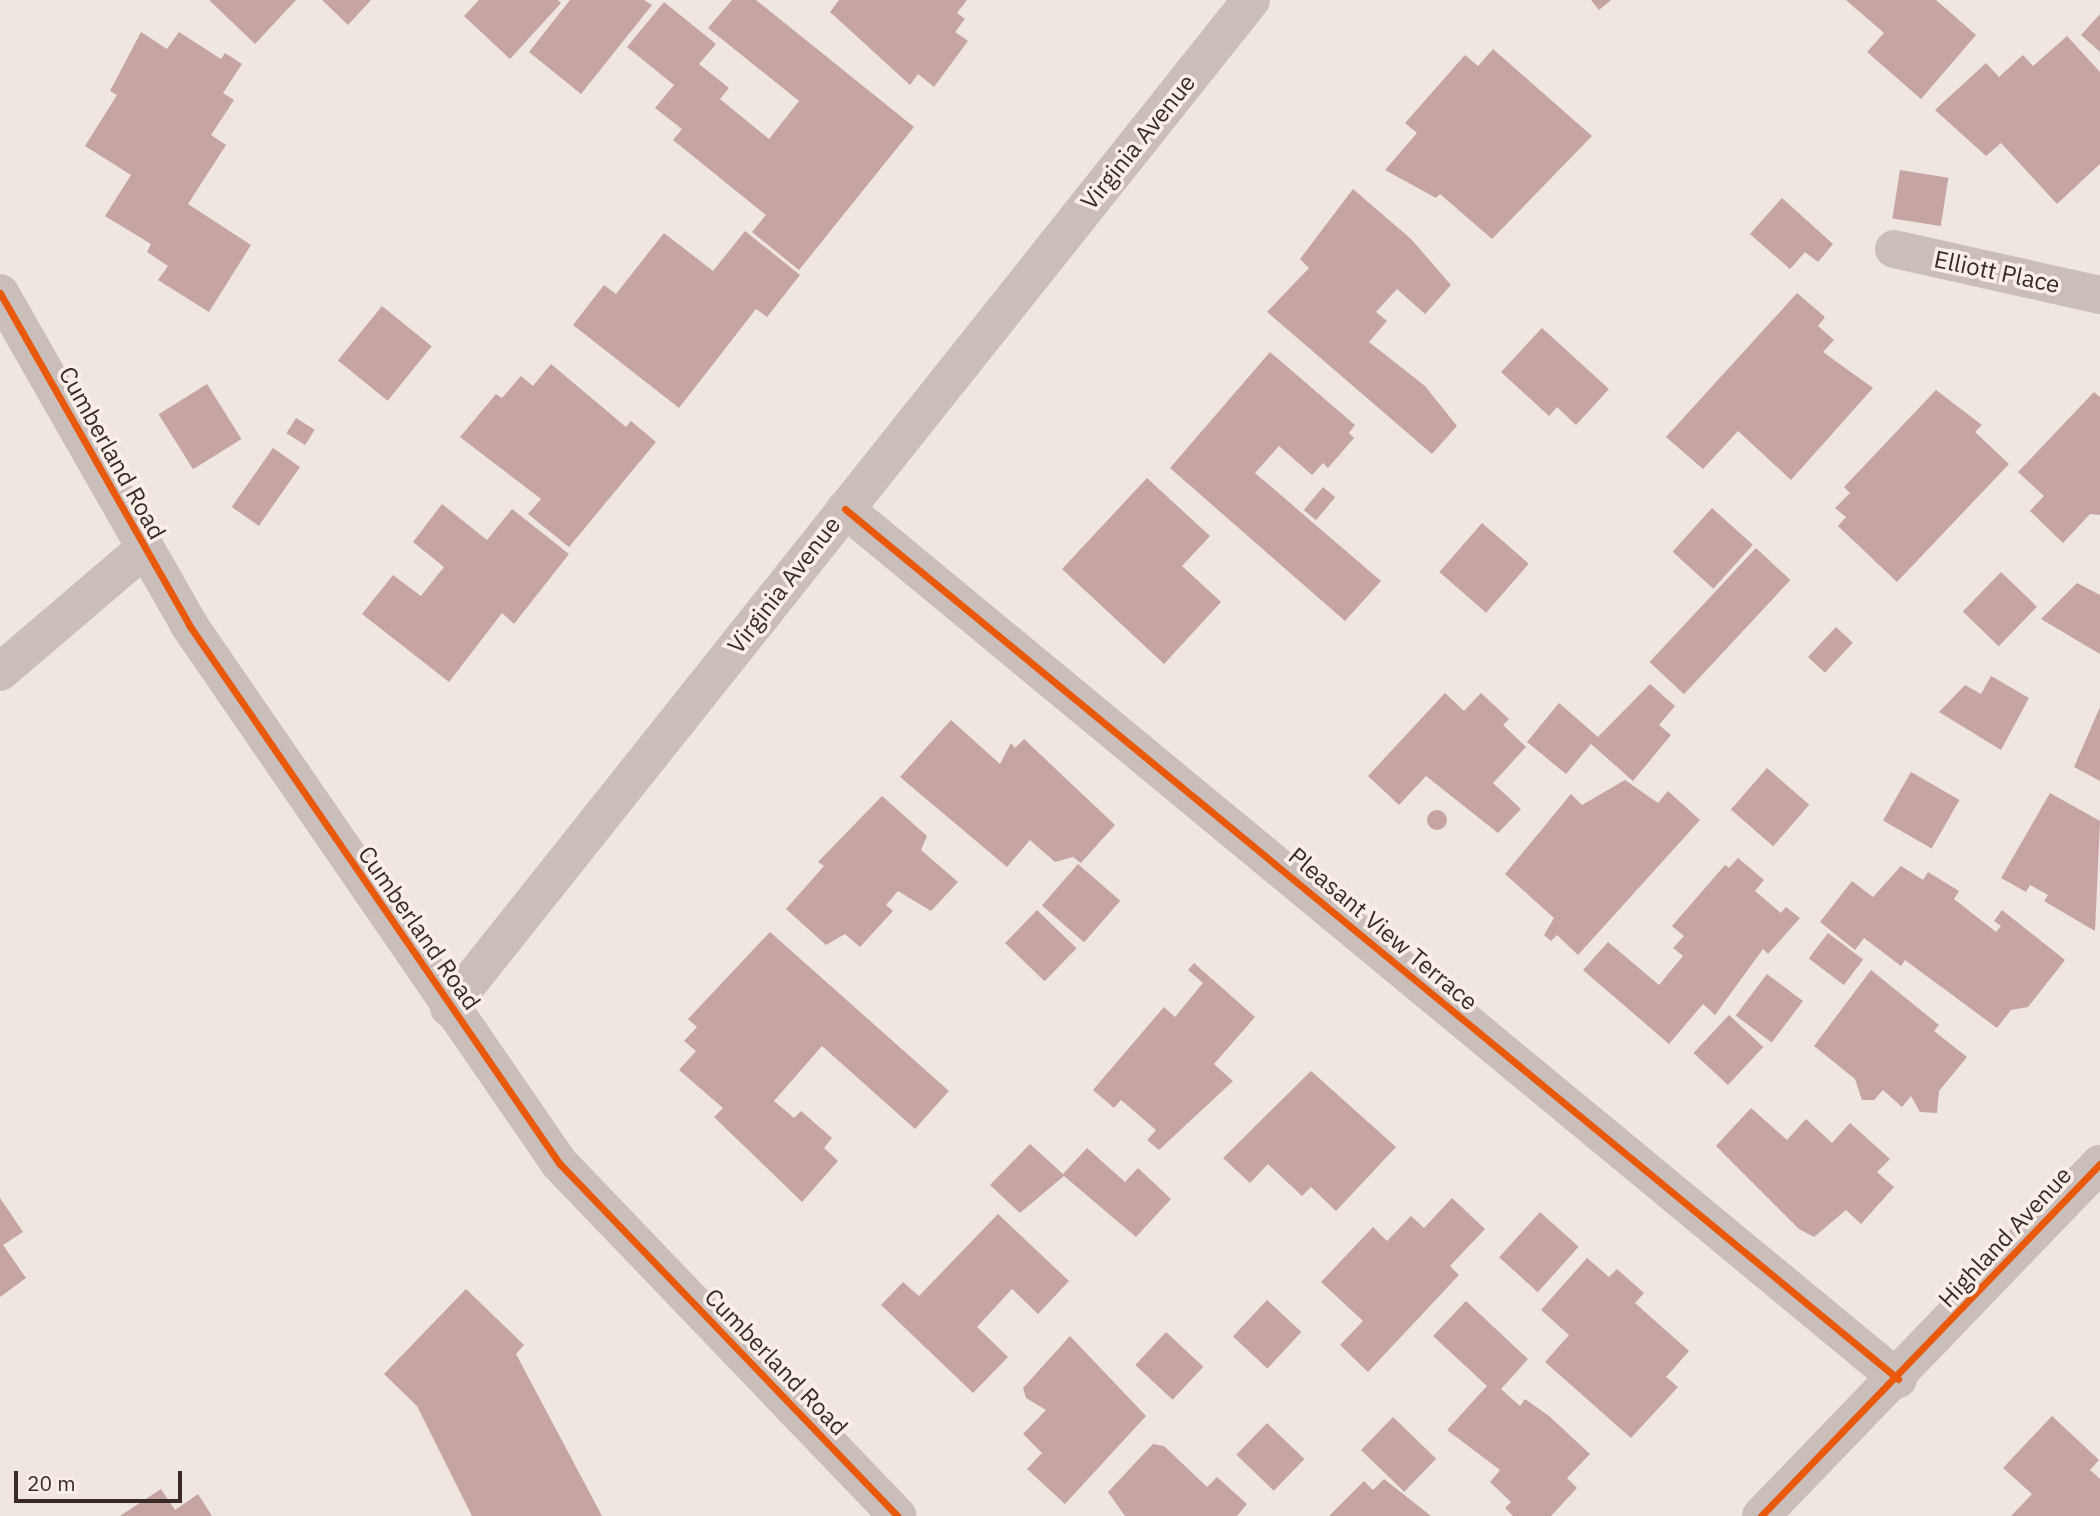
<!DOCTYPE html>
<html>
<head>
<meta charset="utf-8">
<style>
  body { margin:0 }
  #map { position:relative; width:2100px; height:1516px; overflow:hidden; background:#efe6e2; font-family:"IBM Plex Sans",sans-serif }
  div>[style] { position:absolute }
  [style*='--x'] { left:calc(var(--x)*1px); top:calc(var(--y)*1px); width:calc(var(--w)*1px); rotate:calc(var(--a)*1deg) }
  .building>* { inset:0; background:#c5a4a1; transform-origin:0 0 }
  .round { border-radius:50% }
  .street>* { height:38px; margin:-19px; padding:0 19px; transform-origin:19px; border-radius:19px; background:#c9beba }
  .cycleway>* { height:7px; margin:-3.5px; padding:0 3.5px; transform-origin:3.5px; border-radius:3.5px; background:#e8590c }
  span { translate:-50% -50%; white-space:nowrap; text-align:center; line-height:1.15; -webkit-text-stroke:7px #fcefe9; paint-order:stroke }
  .street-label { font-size:24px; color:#3a2a28 }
  .scale { position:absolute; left:14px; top:1471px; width:168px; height:32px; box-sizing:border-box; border:4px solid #3a2a28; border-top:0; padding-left:9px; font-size:21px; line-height:24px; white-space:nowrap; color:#3a2a28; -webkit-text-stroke:5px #fcefe9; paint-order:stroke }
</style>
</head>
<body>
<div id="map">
  <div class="building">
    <div style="clip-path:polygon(209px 0,296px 0,255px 44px)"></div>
    <div style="clip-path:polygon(322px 0,371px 0,348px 25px)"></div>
    <div style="clip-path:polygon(479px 0,558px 0,561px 3px,510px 59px,464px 16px)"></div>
    <div style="clip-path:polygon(570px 0,644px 0,652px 5px,581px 94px,529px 52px)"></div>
    <div style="clip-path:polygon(732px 0,756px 0,914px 127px,799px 270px,752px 232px,766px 215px,673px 140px,682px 129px,655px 108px,674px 85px,627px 47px,664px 2px,716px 44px,699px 64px,729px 88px,720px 99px,769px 139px,799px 101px,708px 28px)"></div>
    <div style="clip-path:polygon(839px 0,967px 0,957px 13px,965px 19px,955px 32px,968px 41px,934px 87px,918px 74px,910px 85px,830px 12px)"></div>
    <div style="clip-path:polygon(1591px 0,1611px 0,1599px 10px)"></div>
    <div style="clip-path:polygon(1846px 0,1936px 0,1976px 35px,1921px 99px,1867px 52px,1884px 33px)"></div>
    <div style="clip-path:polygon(2100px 14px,2100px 52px,2081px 35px)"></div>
    <div style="clip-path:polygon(141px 32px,167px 49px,179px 32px,221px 59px,225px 53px,242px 64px,223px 93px,234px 100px,211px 135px,226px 145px,188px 204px,251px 245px,209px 312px,158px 280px,168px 266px,147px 252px,151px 244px,105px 216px,131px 175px,85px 146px,117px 95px,110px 91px)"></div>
    <div style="clip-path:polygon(2067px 36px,2100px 72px,2100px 164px,2057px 204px,2001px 143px,1986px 156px,1935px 110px,1986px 63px,1999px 77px,2023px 55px,2033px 66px)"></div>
    <div style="clip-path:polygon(1493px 49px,1592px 136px,1492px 239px,1440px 194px,1436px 198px,1385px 170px,1417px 133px,1405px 123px,1465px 55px,1478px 66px)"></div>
    <div style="left:1900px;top:170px;width:49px;height:49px;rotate:9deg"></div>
    <div style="clip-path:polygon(1353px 189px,1411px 239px,1451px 285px,1425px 314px,1397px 289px,1376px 312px,1387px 321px,1369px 342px,1425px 386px,1457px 426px,1432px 454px,1267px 312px,1309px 268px,1300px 259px)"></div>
    <div style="clip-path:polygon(1782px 198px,1833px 244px,1818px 262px,1805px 252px,1790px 269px,1750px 234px)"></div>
    <div style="clip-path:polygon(745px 231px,800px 275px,767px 317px,756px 309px,679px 408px,573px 325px,604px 285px,616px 294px,664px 233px,713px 271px)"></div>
    <div style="clip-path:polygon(1797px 293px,1825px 317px,1818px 326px,1834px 340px,1823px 352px,1873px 388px,1791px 480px,1738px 431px,1703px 469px,1666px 437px)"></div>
    <div style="left:382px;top:306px;width:64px;height:70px;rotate:39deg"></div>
    <div style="clip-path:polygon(1542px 328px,1609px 389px,1576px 425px,1557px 407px,1549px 416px,1501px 372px)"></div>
    <div style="clip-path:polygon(1270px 352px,1355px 425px,1349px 433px,1354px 438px,1328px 468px,1323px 463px,1312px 475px,1279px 446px,1255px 473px,1381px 581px,1345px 621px,1170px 468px)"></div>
    <div style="clip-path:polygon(551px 364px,626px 427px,631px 421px,656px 442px,569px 547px,528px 514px,541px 499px,460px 437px,496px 394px,502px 398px,521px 376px,533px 386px)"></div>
    <div style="left:207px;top:384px;width:65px;height:57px;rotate:58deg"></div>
    <div style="clip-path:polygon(1936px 390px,1982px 425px,1975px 432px,2009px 464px,1897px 582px,1838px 526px,1846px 517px,1835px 508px,1850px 493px,1844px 487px)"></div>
    <div style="clip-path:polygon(2094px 392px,2100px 397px,2100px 515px,2090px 514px,2063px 543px,2030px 511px,2044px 496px,2018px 472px)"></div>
    <div style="left:296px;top:418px;width:22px;height:18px;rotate:32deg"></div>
    <div style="left:273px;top:448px;width:33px;height:72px;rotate:35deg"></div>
    <div style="clip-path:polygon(1147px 478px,1210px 536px,1182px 566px,1221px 602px,1164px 664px,1062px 569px)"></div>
    <div style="left:1323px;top:487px;width:16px;height:30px;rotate:40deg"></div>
    <div style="clip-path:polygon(442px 504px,487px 540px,512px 509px,569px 554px,514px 624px,502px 613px,449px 682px,362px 614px,393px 575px,421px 596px,444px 567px,413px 542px)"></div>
    <div style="left:1712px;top:508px;width:55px;height:59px;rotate:42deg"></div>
    <div style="left:1482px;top:523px;width:62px;height:65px;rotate:41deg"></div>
    <div style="left:1756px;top:548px;width:47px;height:156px;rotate:43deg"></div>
    <div style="left:2001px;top:572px;width:50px;height:55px;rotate:44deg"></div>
    <div style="clip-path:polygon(2077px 583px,2100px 595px,2100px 654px,2041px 619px)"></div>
    <div style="left:1836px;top:627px;width:23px;height:41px;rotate:43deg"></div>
    <div style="clip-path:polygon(1991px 676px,2029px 698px,2001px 750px,1939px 712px,1965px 685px,1981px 694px)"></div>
    <div style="clip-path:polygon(1650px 684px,1675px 706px,1659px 725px,1671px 735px,1633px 781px,1591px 744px,1566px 774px,1527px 742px,1559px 703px,1598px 737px)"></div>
    <div style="clip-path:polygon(1445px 693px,1464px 711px,1481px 693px,1509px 719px,1503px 725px,1526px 747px,1493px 783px,1521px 809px,1498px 833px,1426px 776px,1399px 805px,1368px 776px)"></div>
    <div style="clip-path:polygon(2100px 707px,2100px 781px,2074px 767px)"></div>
    <div style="clip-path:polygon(951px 720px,1000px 764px,1011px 743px,1015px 748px,1024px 739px,1115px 825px,1081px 863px,1073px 857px,1055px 862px,1030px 840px,1007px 867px,900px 777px)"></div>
    <div style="left:1767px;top:768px;width:56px;height:55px;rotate:41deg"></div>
    <div style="left:1911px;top:772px;width:56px;height:56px;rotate:30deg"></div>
    <div style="clip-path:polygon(1625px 780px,1658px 803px,1668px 791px,1700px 820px,1578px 955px,1557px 935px,1551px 941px,1544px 935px,1554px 918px,1505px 874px,1571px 794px,1582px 805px)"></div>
    <div style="clip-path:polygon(2050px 793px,2100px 821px,2095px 931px,2044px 901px,2048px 895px,2030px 885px,2026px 892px,2001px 878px)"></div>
    <div style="clip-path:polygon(882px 796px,927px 836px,921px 850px,958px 882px,931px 911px,898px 891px,886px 905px,893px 911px,860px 947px,845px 934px,826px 945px,786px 909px,824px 866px,818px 862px)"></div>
    <div class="round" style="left:1427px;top:810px;width:20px;height:20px"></div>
    <div style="clip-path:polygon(1738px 858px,1764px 880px,1755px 891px,1781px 913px,1786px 907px,1800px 918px,1768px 954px,1763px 949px,1715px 1015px,1703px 1004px,1669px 1044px,1583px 970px,1608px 942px,1659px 985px,1683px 956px,1673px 948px,1684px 936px,1672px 926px,1725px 865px,1729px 868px)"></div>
    <div style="left:1078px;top:864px;width:56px;height:55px;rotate:41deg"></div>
    <div style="clip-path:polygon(1901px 866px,1923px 880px,1928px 872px,1959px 891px,1954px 899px,1996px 932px,2001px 926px,1994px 921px,2002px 910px,2065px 960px,2028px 1007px,2011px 1010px,1997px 1028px,1905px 960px,1901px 966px,1864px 938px,1855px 950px,1820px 922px,1852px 881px,1873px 897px)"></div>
    <div style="left:1037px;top:910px;width:55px;height:46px;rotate:44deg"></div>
    <div style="clip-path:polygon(770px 932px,949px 1091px,915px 1129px,822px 1046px,774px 1101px,794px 1118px,801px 1111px,832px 1138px,824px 1148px,838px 1161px,802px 1202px,714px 1117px,723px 1108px,679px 1070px,696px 1051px,684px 1041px,697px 1027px,688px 1019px)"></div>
    <div style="left:1828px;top:933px;width:44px;height:32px;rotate:37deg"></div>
    <div style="clip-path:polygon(1194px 963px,1255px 1017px,1214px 1064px,1233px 1081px,1159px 1150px,1147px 1140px,1156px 1130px,1121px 1100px,1114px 1108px,1093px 1090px,1164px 1007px,1175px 1017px,1203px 983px,1188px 970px)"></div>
    <div style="clip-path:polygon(1871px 970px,1939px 1025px,1934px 1031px,1967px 1057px,1939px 1091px,1937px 1113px,1920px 1112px,1911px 1096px,1902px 1107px,1883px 1090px,1874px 1100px,1862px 1100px,1855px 1079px,1814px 1046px)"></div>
    <div style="left:1767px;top:974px;width:45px;height:52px;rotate:37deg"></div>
    <div style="left:1729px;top:1015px;width:47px;height:52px;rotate:43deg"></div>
    <div style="clip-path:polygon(1311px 1071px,1396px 1147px,1336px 1211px,1311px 1187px,1302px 1196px,1268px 1164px,1250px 1183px,1223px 1158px)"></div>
    <div style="clip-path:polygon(1751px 1108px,1787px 1140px,1806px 1119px,1832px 1143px,1850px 1123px,1890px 1159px,1877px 1172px,1894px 1187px,1861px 1224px,1846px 1210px,1814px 1237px,1799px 1229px,1716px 1146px)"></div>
    <div style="clip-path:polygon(1030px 1144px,1063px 1174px,1087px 1148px,1125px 1182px,1138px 1168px,1171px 1199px,1136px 1237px,1064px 1176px,1020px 1213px,990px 1185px)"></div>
    <div style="clip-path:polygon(0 1198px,23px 1232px,3px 1245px,26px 1278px,0 1297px)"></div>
    <div style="clip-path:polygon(1452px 1198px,1485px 1229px,1450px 1266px,1459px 1275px,1368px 1372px,1340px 1345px,1363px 1321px,1321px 1282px,1373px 1227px,1387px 1241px,1411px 1216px,1424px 1228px)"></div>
    <div style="left:1540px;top:1212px;width:52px;height:61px;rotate:42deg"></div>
    <div style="clip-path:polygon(998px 1214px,1069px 1281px,1038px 1314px,1012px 1289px,977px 1327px,1008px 1357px,973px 1393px,881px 1305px,903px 1282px,919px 1296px)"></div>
    <div style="clip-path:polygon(1587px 1258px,1609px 1277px,1617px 1269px,1644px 1293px,1635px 1303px,1689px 1351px,1666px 1377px,1678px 1387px,1631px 1438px,1545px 1362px,1569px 1335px,1541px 1310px)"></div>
    <div style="clip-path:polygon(466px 1289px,524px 1345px,516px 1354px,602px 1516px,472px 1516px,417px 1406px,384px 1374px)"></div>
    <div style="left:1267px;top:1300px;width:47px;height:50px;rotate:43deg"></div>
    <div style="clip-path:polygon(1466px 1301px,1528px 1359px,1501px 1389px,1520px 1406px,1525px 1399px,1549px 1416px,1590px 1454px,1567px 1478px,1577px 1488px,1551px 1516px,1513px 1516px,1505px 1508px,1511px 1502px,1490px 1482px,1500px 1470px,1447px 1430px,1487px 1386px,1433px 1336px)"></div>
    <div style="left:1166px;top:1332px;width:51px;height:45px;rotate:43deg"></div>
    <div style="clip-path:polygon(1070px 1336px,1146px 1416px,1065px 1504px,1027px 1469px,1042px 1453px,1023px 1434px,1046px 1410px,1026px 1398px,1023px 1388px)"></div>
    <div style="clip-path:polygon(2052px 1416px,2099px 1460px,2090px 1470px,2100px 1479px,2100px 1516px,2011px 1516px,2032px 1494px,2003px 1468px)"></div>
    <div style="left:1393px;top:1417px;width:60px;height:46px;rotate:44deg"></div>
    <div style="left:1267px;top:1423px;width:52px;height:44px;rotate:44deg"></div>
    <div style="clip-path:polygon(1153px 1444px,1164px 1446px,1207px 1487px,1217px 1477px,1247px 1504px,1237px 1516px,1125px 1516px,1108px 1492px)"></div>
    <div style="clip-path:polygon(1384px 1479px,1431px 1516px,1329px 1516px,1364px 1481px,1373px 1490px)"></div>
    <div style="clip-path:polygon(161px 1489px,175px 1510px,198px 1494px,212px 1516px,120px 1516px)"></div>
  </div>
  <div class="street">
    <div style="--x:1894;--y:249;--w:211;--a:12.6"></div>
    <div style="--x:0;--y:293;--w:382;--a:60.3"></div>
    <div style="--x:189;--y:625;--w:653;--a:55.48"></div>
    <div style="--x:559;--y:1163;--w:489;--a:46.2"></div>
    <div style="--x:845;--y:509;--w:1366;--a:39.56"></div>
    <div style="--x:0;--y:672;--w:189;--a:-40.5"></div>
    <div style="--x:449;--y:1008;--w:1288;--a:-51.49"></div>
    <div style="--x:1761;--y:1516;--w:489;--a:-46.1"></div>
  </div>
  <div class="cycleway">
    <div style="--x:0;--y:293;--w:382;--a:60.3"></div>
    <div style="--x:189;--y:625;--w:653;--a:55.48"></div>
    <div style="--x:559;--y:1163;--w:489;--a:46.2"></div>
    <div style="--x:845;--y:509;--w:1366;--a:39.56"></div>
    <div style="--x:1761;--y:1516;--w:489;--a:-46.1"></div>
  </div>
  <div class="street-label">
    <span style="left:1138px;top:142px;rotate:-51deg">Virginia Avenue</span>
    <span style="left:1997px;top:272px;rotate:12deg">Elliott Place</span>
    <span style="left:112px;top:453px;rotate:61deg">Cumberland Road</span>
    <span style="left:784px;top:585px;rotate:-52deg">Virginia Avenue</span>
    <span style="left:419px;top:928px;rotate:55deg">Cumberland Road</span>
    <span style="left:1383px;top:929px;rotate:40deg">Pleasant View Terrace</span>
    <span style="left:2005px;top:1237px;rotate:-47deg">Highland Avenue</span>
    <span style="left:776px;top:1362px;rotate:46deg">Cumberland Road</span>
  </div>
  <div class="scale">20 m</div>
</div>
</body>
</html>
